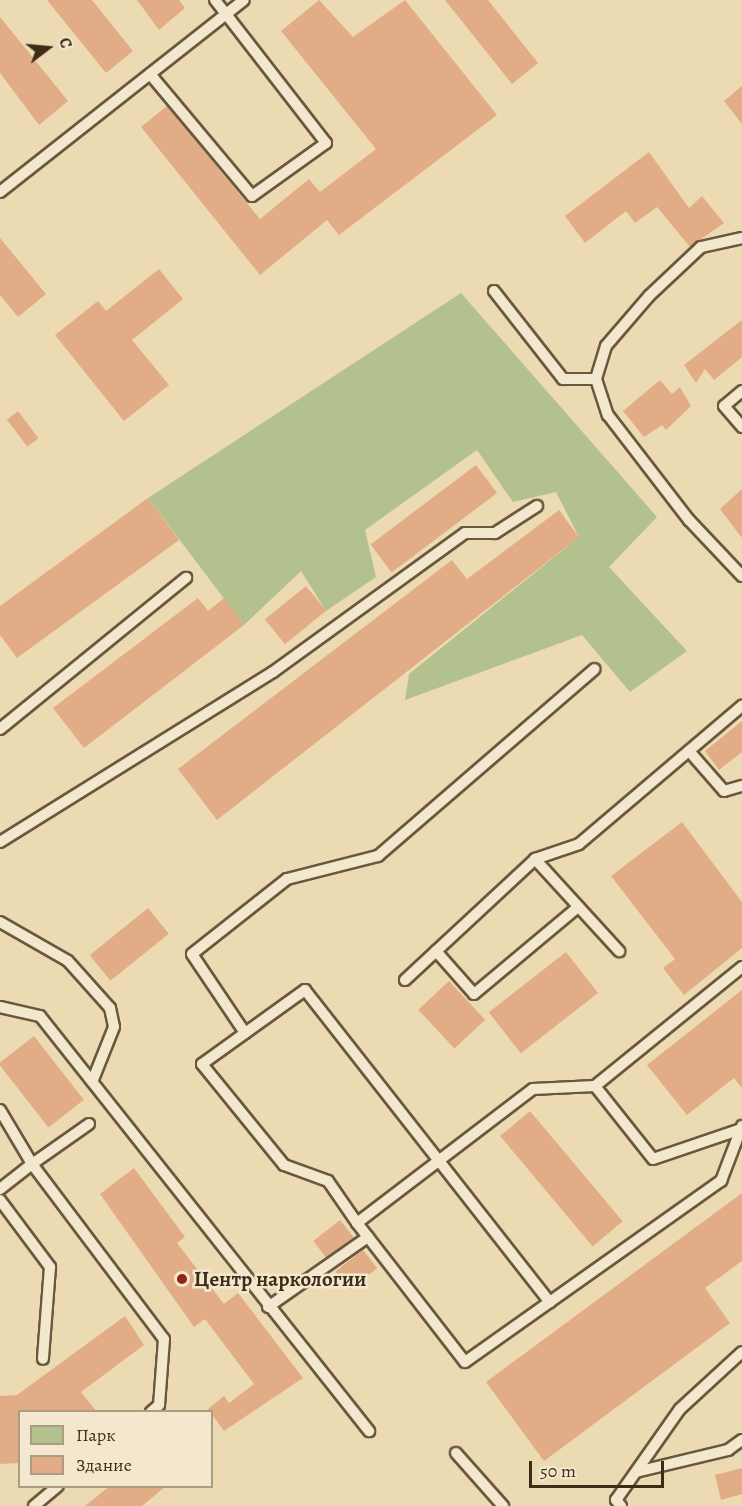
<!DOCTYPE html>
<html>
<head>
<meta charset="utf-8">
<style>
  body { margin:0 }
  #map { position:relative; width:742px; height:1506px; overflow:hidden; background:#ecdbb2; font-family:Alegreya,serif }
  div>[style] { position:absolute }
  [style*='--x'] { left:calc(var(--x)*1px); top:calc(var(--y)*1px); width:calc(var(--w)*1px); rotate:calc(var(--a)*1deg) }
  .green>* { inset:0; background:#b3c18f }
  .building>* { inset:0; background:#e2ac86; transform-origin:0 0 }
  .roads { filter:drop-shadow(2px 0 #6a583e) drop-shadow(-2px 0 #6a583e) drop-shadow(0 2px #6a583e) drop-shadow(0 -2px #6a583e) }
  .lane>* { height:10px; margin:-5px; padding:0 5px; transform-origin:5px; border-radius:5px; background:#f3e8cd }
  .dots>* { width:16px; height:16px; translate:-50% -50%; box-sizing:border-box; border:3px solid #f3e8cd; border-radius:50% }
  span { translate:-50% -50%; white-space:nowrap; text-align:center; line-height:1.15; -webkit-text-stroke:5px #f3e8cd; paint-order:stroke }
  .poi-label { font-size:21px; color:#3f2c17; font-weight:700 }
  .left { translate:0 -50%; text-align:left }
  .legend { position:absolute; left:18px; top:1410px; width:195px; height:78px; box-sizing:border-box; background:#f3e8cd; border:2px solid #ab9d84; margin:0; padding:8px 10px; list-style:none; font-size:18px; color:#3f2c17 }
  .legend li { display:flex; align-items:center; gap:12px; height:30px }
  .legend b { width:30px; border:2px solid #ab9d84 }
  .north { position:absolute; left:18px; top:18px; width:60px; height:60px; -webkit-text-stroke:4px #f3e8cd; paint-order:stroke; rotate:74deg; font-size:16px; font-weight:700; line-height:24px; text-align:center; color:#3f2c17 }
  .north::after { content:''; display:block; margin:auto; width:21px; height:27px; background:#3f2c17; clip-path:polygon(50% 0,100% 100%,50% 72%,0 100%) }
  .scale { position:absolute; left:529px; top:1461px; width:135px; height:27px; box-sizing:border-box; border:3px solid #3f2c17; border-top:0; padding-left:8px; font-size:18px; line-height:21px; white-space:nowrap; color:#3f2c17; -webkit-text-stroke:4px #f3e8cd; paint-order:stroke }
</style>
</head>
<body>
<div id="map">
  <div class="green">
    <div style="clip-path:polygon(461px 293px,657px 517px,609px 567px,687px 651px,630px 692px,582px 635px,405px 700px,409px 674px,579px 537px,556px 492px,513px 502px,477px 450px,365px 530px,376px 577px,326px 611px,301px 571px,244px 625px,148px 498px)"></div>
  </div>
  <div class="building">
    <div style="clip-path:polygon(47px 0,92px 0,133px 51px,106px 73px)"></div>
    <div style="clip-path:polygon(137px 0,179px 0,185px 8px,159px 30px)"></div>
    <div style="clip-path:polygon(319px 0,353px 37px,405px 0,497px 115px,339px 235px,327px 220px,260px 275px,141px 127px,167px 106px,260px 219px,309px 179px,320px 192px,376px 149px,281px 31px)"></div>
    <div style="clip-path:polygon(445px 0,488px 0,538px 63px,512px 84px)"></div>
    <div style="clip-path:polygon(0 17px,68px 101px,39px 125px,0 73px)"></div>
    <div style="clip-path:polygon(742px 86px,742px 124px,724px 101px)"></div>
    <div style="clip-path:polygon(649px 152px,689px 208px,702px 196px,724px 223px,690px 247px,657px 207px,635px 223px,626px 211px,585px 243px,565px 216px)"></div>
    <div style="clip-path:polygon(0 238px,46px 294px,18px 317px,0 295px)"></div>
    <div style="clip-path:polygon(159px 269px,183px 299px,132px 340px,169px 385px,124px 421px,55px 335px,98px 301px,106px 311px)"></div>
    <div style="clip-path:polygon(742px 320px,742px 357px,714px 380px,705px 369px,696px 383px,684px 365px)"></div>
    <div style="clip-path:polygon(660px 380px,672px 394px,680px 387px,691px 406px,666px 430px,662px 425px,644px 437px,623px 411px)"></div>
    <div style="left:18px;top:411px;width:34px;height:14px;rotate:53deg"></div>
    <div style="left:476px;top:465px;width:35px;height:132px;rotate:53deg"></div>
    <div style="clip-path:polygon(742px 489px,742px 538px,720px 509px)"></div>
    <div style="clip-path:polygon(148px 498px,179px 540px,17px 658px,0 635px,0 606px)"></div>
    <div style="clip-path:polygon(559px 510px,579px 537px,217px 820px,178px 769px,452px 560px,467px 579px)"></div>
    <div style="left:306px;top:586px;width:32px;height:53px;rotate:51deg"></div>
    <div style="clip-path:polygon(198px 598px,208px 611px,224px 598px,244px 625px,84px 748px,53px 708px)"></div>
    <div style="clip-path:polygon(742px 721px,742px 752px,719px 770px,705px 751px)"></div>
    <div style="clip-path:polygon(682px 822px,742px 902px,742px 948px,684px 995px,663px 968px,675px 959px,611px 876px)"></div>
    <div style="left:148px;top:908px;width:33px;height:75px;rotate:51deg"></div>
    <div style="left:566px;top:952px;width:52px;height:98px;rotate:52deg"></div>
    <div style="left:449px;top:981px;width:53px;height:42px;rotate:47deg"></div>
    <div style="clip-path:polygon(742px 990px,742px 1088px,734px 1078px,687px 1115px,647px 1065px)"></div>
    <div style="left:34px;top:1036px;width:81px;height:45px;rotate:52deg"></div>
    <div style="left:530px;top:1111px;width:144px;height:39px;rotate:50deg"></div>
    <div style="clip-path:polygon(134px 1168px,185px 1237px,177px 1243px,224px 1304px,238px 1293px,303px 1378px,224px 1431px,208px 1409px,224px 1396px,229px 1403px,254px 1384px,205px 1319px,194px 1327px,100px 1194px)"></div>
    <div style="clip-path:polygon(742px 1193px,742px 1261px,705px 1288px,730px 1323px,544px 1461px,486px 1382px)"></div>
    <div style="left:340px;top:1220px;width:23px;height:34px;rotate:52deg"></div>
    <div style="left:363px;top:1250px;width:23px;height:35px;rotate:52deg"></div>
    <div style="clip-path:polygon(125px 1316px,144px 1345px,81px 1392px,97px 1412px,20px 1412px,20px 1463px,0 1464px,0 1396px,17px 1395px)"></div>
    <div style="clip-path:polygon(742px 1468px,742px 1494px,721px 1500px,715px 1475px)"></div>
    <div style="clip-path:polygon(110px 1486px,166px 1486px,142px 1506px,85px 1506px)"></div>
  </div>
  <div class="roads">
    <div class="lane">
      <div style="--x:150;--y:74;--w:159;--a:50.1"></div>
      <div style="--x:252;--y:196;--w:91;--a:-35.6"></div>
      <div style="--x:326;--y:143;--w:181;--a:-127.8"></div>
      <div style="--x:0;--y:192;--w:310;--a:-38.2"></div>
      <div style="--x:742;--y:238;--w:42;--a:167.6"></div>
      <div style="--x:701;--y:247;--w:71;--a:136.7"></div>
      <div style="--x:649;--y:296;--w:66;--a:130.7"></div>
      <div style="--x:606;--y:346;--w:34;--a:107"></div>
      <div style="--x:596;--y:379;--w:38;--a:72"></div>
      <div style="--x:608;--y:415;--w:133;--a:52.4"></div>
      <div style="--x:689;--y:520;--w:77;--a:46.6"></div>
      <div style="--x:494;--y:291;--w:112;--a:51.9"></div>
      <div style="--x:563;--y:379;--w:33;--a:0"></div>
      <div style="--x:742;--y:391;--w:23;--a:140"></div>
      <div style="--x:724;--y:406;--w:28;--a:49"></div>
      <div style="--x:0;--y:729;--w:240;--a:-39.1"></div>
      <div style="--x:689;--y:751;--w:53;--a:48.8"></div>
      <div style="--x:724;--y:791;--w:19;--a:-16"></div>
      <div style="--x:0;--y:842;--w:322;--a:-31.9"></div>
      <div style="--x:273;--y:672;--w:237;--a:-35.9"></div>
      <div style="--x:465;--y:533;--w:30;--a:0"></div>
      <div style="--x:495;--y:533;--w:50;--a:-32.7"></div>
      <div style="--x:535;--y:859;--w:125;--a:47.6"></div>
      <div style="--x:0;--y:922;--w:78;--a:29.8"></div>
      <div style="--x:68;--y:961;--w:63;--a:48.2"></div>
      <div style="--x:110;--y:1008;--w:19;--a:78"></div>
      <div style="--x:114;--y:1027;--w:59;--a:111.8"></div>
      <div style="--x:436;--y:951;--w:57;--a:48.5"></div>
      <div style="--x:474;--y:994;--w:136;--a:-39.9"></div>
      <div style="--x:405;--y:980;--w:178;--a:-42.9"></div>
      <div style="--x:535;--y:859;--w:46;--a:-18.8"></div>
      <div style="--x:579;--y:844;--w:214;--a:-40.3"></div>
      <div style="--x:0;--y:1007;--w:41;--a:12.7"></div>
      <div style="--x:40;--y:1016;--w:530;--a:51.59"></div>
      <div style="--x:245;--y:1033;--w:95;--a:-123.9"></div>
      <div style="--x:192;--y:954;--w:121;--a:-38.3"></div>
      <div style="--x:287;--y:879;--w:94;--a:-14.2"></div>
      <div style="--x:378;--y:856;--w:286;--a:-40.8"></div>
      <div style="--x:595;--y:1086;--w:93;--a:51.5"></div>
      <div style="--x:653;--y:1159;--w:90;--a:-18.8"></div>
      <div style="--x:0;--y:1110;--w:63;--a:59.3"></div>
      <div style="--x:32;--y:1164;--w:41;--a:142"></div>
      <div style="--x:89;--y:1124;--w:70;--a:144.9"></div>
      <div style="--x:32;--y:1164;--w:219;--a:53"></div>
      <div style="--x:164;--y:1339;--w:66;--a:94.3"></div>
      <div style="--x:159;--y:1405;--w:11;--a:139"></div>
      <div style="--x:0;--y:1200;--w:84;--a:53.3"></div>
      <div style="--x:50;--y:1267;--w:92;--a:94.4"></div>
      <div style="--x:357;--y:1223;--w:51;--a:-124.6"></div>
      <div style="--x:328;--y:1181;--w:47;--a:-160"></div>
      <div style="--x:284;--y:1165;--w:130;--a:-129.1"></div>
      <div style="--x:202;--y:1064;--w:127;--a:-35.7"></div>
      <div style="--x:305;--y:990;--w:397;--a:51.9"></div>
      <div style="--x:368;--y:1237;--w:18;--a:-128"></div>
      <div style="--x:357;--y:1223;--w:221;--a:-37.3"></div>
      <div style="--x:533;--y:1089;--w:62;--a:-2.8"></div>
      <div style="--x:595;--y:1086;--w:189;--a:-39"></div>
      <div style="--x:268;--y:1307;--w:122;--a:-35"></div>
      <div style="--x:368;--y:1237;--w:158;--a:52.2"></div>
      <div style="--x:465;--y:1362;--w:314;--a:-35.3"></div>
      <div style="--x:721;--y:1181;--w:59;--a:-69.1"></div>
      <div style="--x:456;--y:1453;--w:71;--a:48.4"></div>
      <div style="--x:636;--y:1472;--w:95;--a:-13.4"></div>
      <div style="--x:728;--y:1450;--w:17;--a:-36"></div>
      <div style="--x:34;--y:1506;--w:31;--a:-40"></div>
      <div style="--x:621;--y:1506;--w:8;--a:-130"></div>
      <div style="--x:616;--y:1500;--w:111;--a:-54.9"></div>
      <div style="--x:680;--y:1409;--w:84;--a:-42.6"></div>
    </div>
  </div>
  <div class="dots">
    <div style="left:182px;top:1279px;background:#8f2418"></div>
  </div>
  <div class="poi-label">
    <span class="left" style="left:194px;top:1279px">Центр наркологии</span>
  </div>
  <ul class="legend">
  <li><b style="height:16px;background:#b3c18f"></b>Парк</li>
  <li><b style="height:16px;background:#e2ac86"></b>Здание</li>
  </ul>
  <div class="north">С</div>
  <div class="scale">50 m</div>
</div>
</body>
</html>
